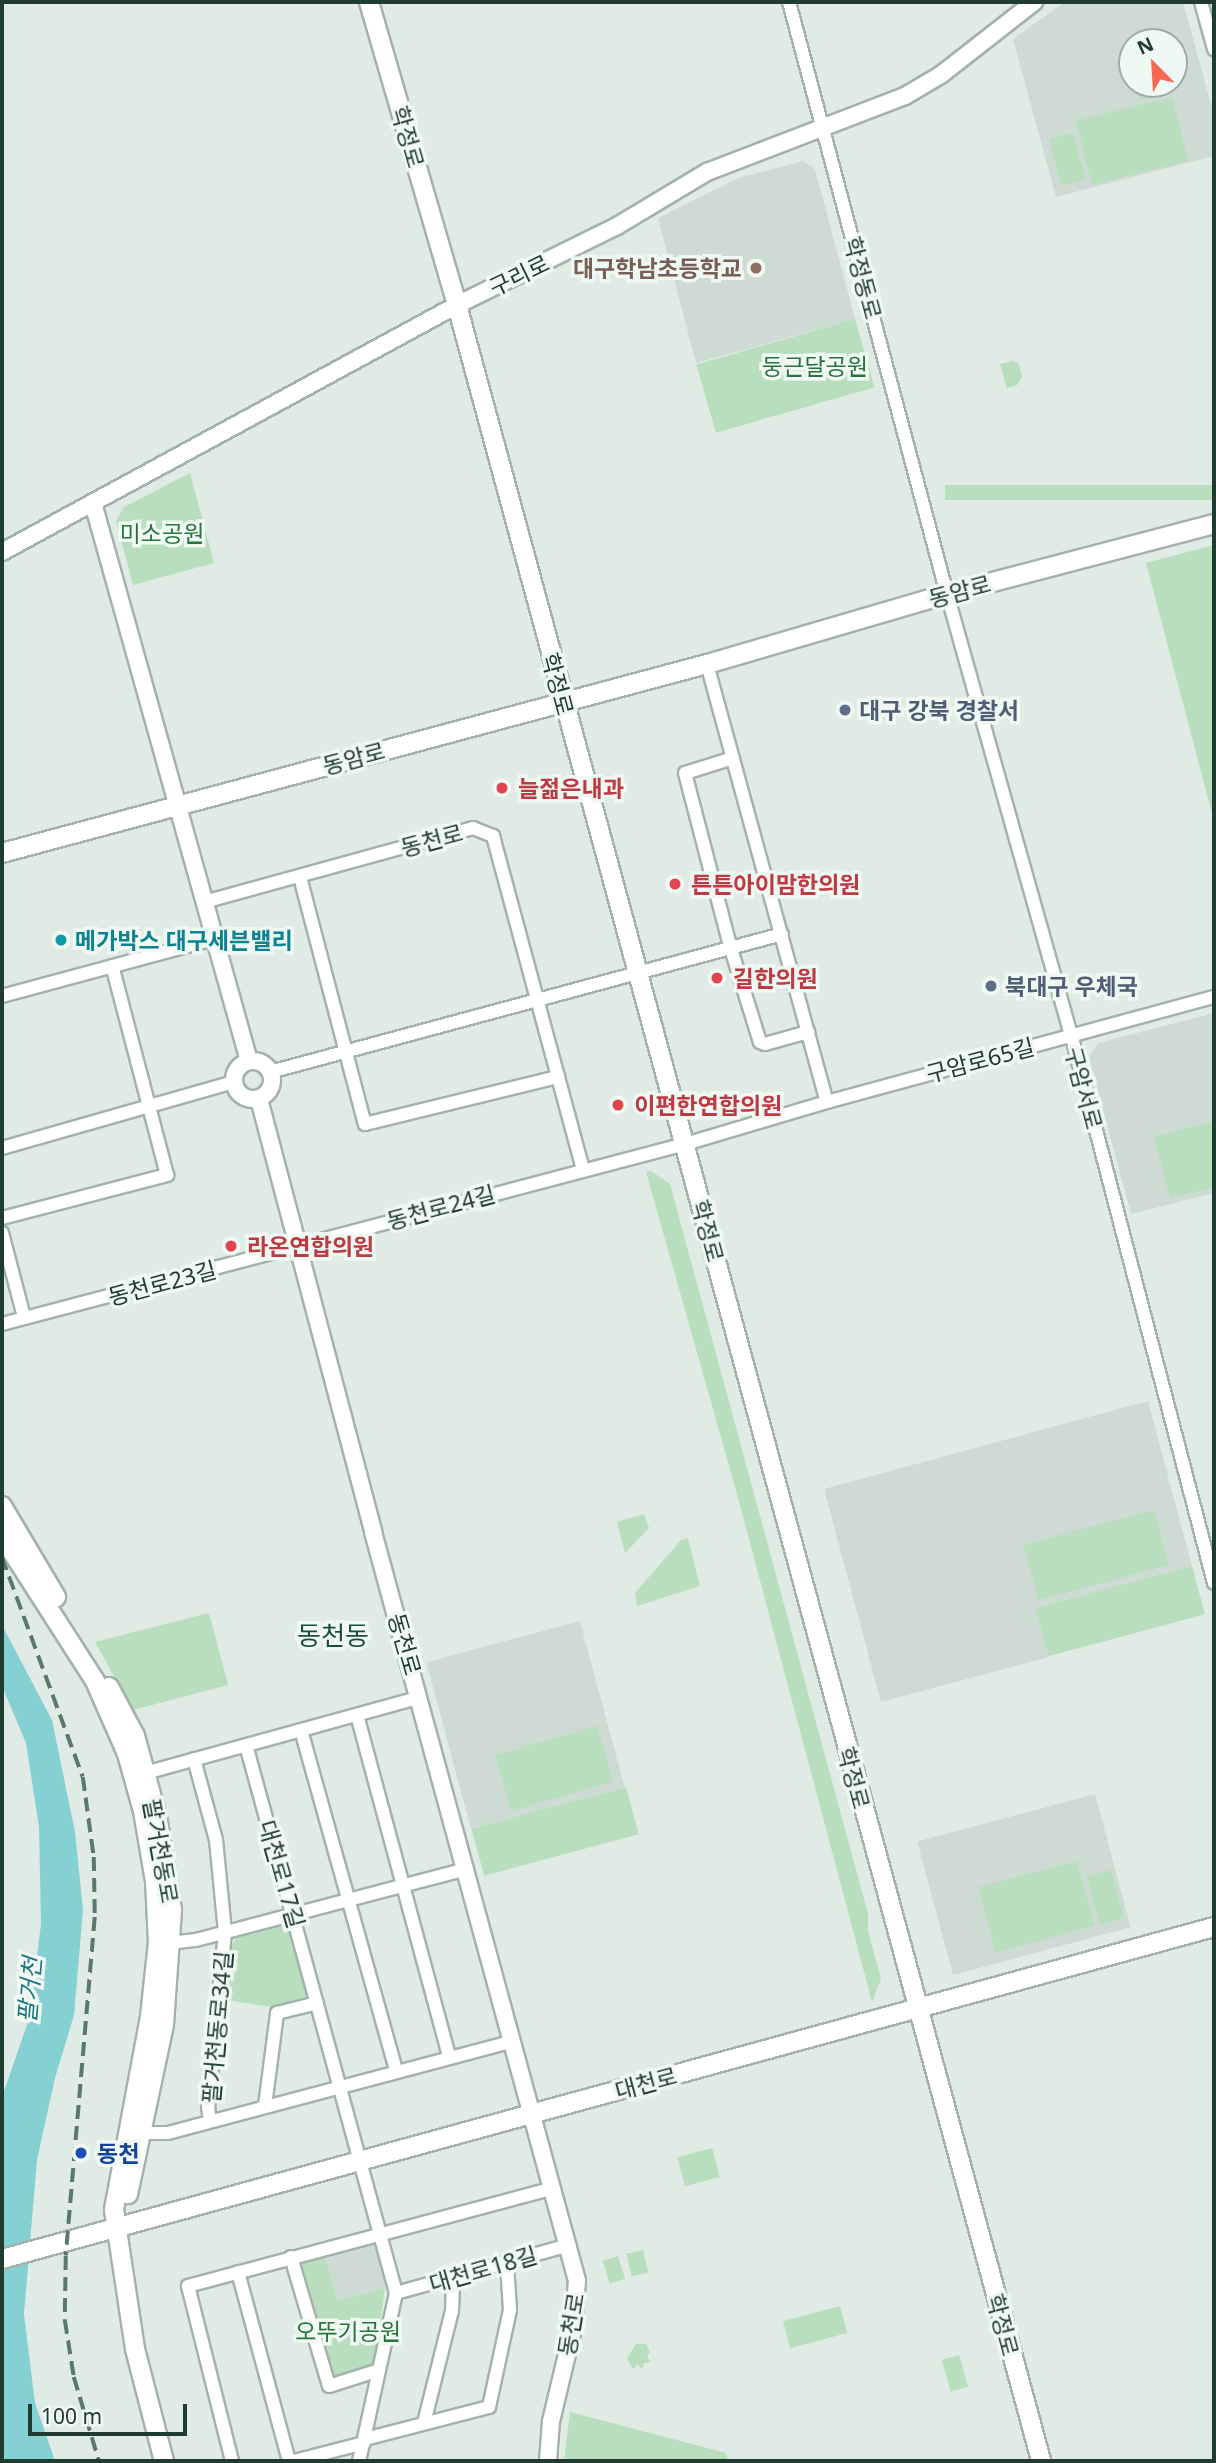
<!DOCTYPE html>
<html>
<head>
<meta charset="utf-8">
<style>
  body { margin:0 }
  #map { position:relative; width:1216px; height:2463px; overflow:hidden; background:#e0ebe5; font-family:"Noto Sans","Noto Sans KR",sans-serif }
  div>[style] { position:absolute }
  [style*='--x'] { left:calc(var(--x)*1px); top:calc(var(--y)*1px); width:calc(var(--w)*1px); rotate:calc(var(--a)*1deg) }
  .built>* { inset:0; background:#cedbd4; transform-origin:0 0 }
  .green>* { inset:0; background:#b8debd; transform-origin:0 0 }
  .water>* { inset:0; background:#85d0d3 }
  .roads { filter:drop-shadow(2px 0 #a3b3ab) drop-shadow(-2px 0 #a3b3ab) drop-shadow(0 2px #a3b3ab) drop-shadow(0 -2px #a3b3ab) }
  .minor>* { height:12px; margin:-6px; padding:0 6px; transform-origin:6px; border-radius:6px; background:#fff }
  .tertiary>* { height:16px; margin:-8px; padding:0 8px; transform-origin:8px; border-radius:8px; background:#fff }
  .tertiary>.ring { margin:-8px; padding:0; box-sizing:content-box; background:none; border:16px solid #fff; border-radius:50% }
  .secondary>* { height:18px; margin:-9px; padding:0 9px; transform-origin:9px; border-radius:9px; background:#fff }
  .rail>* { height:3.5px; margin-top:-1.75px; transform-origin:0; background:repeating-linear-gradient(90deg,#5a786c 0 14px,transparent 0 21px) }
  .dots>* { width:19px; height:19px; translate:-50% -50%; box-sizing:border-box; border:4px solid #f0f8f3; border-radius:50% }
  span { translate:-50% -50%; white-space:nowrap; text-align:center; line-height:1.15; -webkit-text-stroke:7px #f0f8f3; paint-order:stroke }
  .street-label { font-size:23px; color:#203c31 }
  .education-label { font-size:23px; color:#785e54; font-weight:700 }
  .right { translate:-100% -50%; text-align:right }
  .park-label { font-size:23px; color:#29743d }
  .service-label { font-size:23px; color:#4e5e75; font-weight:700 }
  .left { translate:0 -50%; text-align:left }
  .health-label { font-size:23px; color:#be3a42; font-weight:700 }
  .culture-label { font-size:23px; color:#0d838f; font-weight:700 }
  .transit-label { font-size:23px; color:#164399; font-weight:700 }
  .water-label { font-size:24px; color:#18757a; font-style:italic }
  .quarter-label { font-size:26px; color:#1b4f3c }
  .frame { position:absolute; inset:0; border:4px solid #203c31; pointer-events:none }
  .north { position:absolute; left:1118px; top:28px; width:70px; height:70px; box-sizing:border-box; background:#f0f8f3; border:2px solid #9dada5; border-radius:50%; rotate:336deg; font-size:19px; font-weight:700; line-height:28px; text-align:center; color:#203c31 }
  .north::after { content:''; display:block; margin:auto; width:24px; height:32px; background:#f76753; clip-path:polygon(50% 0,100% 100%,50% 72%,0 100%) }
  .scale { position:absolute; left:28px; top:2404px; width:159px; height:32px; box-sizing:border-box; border:4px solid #203c31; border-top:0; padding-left:9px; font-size:21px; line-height:24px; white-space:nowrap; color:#203c31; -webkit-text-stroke:5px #f0f8f3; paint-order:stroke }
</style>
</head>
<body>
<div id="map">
  <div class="built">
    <div style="clip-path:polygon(evenodd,1065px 2px,1183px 2px,1214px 115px,1214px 156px,1056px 197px,1013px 39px,1065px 2px,1132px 42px,1174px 42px,1174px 84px,1132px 84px,1132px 42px)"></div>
    <div style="clip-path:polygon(803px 161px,815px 169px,855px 319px,696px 363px,658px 218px,739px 178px)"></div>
    <div style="clip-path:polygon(1214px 1013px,1214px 1193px,1131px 1214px,1089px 1057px,1098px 1043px)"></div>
    <div style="clip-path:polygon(1148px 1401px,1192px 1566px,1036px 1608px,1049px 1657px,881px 1702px,824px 1489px)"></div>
    <div style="left:580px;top:1621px;width:172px;height:159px;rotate:75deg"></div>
    <div style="left:1095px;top:1794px;width:138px;height:184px;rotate:75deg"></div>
    <div style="clip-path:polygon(377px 2240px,383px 2257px,385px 2288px,338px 2301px,324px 2254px)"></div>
  </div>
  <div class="green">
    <div style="left:1172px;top:97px;width:66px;height:99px;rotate:76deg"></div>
    <div style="left:1073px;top:133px;width:48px;height:25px;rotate:75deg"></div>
    <div style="left:855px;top:319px;width:71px;height:165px;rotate:74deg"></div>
    <div style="clip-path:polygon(1013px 361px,1019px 364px,1022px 377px,1017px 385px,1007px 388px,1000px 364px)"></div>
    <div style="clip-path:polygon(190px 473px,214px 563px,133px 585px,116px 521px,124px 507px)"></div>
    <div style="left:1214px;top:485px;width:15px;height:269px;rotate:90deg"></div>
    <div style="clip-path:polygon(1214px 545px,1214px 821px,1146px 563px)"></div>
    <div style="clip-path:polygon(1214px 1121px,1214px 1187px,1170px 1198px,1154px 1137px)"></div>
    <div style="clip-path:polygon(651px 1171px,670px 1184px,868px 1914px,868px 1931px,881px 1979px,872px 2002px,737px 1494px,646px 1172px)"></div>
    <div style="left:1154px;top:1510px;width:57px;height:135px;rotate:75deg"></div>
    <div style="clip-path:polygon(644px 1514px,649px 1528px,625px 1553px,617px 1522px)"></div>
    <div style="clip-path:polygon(688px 1538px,700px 1586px,637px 1606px,635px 1593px,681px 1540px)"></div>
    <div style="left:1192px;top:1566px;width:50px;height:162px;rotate:75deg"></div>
    <div style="clip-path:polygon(209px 1613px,228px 1685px,133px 1710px,95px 1642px)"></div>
    <div style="left:597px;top:1726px;width:58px;height:106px;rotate:74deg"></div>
    <div style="left:626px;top:1787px;width:49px;height:160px;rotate:75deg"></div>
    <div style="left:1077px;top:1861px;width:67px;height:102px;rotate:75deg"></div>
    <div style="left:1111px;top:1870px;width:50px;height:25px;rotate:75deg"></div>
    <div style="clip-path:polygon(283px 1926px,293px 1931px,310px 1994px,305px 2001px,279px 2008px,226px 2000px,231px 1946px,236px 1938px)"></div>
    <div style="left:712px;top:2148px;width:30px;height:36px;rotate:75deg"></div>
    <div style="left:643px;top:2250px;width:23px;height:17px;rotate:77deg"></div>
    <div style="clip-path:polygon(324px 2254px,338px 2301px,385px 2288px,374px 2370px,332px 2382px,298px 2262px)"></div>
    <div style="left:618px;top:2256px;width:24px;height:16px;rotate:73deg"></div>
    <div style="left:840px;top:2306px;width:28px;height:59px;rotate:75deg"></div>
    <div style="clip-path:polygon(636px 2344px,646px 2344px,650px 2352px,647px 2357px,651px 2362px,644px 2363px,642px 2369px,638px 2364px,633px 2369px,627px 2358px)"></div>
    <div style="left:959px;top:2355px;width:33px;height:18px;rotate:74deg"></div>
    <div style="clip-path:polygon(570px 2412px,726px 2453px,728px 2461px,564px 2461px)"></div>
  </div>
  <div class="water">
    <div style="clip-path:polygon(2px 1625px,52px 1720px,75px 1832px,83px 1910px,74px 2015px,55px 2078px,37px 2160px,24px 2314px,35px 2403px,55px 2461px,5px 2461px,2px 2445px,2px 2097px,29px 2019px,41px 1924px,39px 1827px,26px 1743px,2px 1686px)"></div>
  </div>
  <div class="roads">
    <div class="minor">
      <div style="--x:789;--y:2;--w:613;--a:75.06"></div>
      <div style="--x:947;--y:594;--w:457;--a:74.3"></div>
      <div style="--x:1071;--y:1034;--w:567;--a:75.4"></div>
      <div style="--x:1201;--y:2;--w:49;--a:74.5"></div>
      <div style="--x:707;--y:664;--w:454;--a:74.7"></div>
      <div style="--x:733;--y:758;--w:50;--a:162.6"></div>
      <div style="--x:685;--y:773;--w:182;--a:75.4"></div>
      <div style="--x:731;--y:949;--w:97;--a:72.7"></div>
      <div style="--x:760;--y:1042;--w:5;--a:22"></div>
      <div style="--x:765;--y:1044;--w:45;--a:-15.6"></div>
      <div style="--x:300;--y:877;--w:255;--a:75.3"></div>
      <div style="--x:365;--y:1124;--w:199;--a:-13.7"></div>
      <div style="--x:204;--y:902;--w:279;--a:-15.4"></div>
      <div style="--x:473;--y:828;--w:22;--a:22"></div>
      <div style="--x:493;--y:836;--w:345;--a:74.9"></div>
      <div style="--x:2;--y:996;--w:219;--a:-15.1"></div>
      <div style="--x:270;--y:1072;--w:530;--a:-15.08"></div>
      <div style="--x:2;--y:1148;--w:241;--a:-15.9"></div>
      <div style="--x:2;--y:1218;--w:171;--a:-14.6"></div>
      <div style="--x:167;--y:1175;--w:216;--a:-104.7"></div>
      <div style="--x:2;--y:1233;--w:87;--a:75.3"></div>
      <div style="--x:2;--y:1324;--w:706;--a:-14.76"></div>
      <div style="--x:685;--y:1144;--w:148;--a:-16.5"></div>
      <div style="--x:827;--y:1102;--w:401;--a:-15.2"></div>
      <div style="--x:357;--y:1715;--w:354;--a:74.9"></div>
      <div style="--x:301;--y:1730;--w:354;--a:74.4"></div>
      <div style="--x:246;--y:1745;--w:568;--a:74.69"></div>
      <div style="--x:396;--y:2293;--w:172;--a:102.4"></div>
      <div style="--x:194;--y:1759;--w:84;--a:74.8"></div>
      <div style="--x:216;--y:1840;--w:92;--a:84.4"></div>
      <div style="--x:225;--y:1932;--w:176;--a:95.5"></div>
      <div style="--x:208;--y:2107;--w:14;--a:82"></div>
      <div style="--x:145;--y:1773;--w:285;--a:-15.4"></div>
      <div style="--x:170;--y:1943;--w:26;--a:-7"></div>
      <div style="--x:196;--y:1940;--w:280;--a:-14.7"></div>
      <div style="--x:265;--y:2106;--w:94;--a:-82.6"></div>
      <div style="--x:277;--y:2013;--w:41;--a:-14"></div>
      <div style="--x:142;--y:2133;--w:26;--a:0"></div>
      <div style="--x:168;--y:2133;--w:357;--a:-14.9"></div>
      <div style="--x:291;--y:2257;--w:134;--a:73.6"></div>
      <div style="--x:329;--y:2386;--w:52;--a:-17.7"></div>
      <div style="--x:238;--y:2272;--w:196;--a:74.9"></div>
      <div style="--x:396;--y:2293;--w:180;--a:-15.5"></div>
      <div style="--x:424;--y:2423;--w:115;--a:-76"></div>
      <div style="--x:452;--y:2311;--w:33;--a:-88"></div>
      <div style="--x:365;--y:2439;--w:128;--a:-14.5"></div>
      <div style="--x:489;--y:2407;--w:99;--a:-77.8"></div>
      <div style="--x:510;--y:2310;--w:47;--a:-93.7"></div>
      <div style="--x:232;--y:2461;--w:180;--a:-104.1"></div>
      <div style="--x:188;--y:2286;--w:378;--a:-15"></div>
      <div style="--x:294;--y:2461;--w:72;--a:-14.4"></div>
    </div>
    <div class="tertiary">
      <div style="--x:93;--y:503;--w:579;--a:74.38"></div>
      <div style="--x:2;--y:552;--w:518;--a:-28.5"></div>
      <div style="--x:457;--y:305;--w:178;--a:-26.3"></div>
      <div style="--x:617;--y:226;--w:105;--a:-31"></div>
      <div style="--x:707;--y:172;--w:212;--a:-21"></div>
      <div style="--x:905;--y:96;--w:43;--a:-30.7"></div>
      <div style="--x:942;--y:74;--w:117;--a:-38"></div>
      <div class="ring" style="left:234px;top:1061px;width:22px;height:22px"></div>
      <div style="--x:259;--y:1099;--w:448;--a:75.2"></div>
      <div style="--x:373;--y:1532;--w:776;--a:74.76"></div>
      <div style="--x:577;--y:2281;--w:48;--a:94.8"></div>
      <div style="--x:573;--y:2329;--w:95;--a:103.4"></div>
      <div style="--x:551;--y:2421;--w:40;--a:94.3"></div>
    </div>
    <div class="secondary">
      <div style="--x:369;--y:2;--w:316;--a:73.8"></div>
      <div style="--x:457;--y:305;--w:2234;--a:74.84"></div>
      <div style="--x:2;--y:853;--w:730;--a:-15.01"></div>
      <div style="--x:707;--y:664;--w:250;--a:-16.3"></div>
      <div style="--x:947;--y:594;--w:276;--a:-14.7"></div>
      <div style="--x:2;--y:1506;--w:106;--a:59.3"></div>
      <div style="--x:2;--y:1536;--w:172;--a:57.3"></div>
      <div style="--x:95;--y:1681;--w:80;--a:66.3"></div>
      <div style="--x:127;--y:1754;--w:59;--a:74.3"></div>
      <div style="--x:143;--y:1811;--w:71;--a:80.3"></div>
      <div style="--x:155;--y:1881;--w:61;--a:87.2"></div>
      <div style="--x:158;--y:1942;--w:75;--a:96.1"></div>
      <div style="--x:150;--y:2017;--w:196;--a:100.6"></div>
      <div style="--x:114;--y:2210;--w:141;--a:81.4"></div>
      <div style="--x:135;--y:2349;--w:116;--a:75.5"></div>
      <div style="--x:109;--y:1687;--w:55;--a:62"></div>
      <div style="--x:135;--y:1736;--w:83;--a:74.6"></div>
      <div style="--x:157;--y:1816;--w:95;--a:80.9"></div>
      <div style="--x:172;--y:1910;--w:115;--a:94"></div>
      <div style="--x:164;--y:2025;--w:173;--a:102"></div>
      <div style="--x:2;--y:2259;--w:1257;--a:-15.32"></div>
    </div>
  </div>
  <div class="rail">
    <div style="--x:2;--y:1557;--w:234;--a:69.8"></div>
    <div style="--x:83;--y:1777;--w:81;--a:82.2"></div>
    <div style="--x:94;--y:1857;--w:60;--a:89"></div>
    <div style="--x:95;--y:1917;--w:340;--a:94.9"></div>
    <div style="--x:66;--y:2256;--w:64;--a:90.9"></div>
    <div style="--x:65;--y:2320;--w:58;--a:81"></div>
    <div style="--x:74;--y:2377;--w:88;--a:73.4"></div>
  </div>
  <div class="dots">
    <div style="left:756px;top:268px;background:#8d6e63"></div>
    <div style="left:845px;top:710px;background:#5c6f8a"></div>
    <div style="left:502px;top:788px;background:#e0444e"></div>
    <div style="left:675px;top:884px;background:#e0444e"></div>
    <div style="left:61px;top:940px;background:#0f9aa8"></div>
    <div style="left:717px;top:978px;background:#e0444e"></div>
    <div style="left:991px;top:986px;background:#5c6f8a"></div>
    <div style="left:618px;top:1105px;background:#e0444e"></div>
    <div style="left:231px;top:1246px;background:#e0444e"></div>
    <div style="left:81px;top:2153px;background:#1a4fb4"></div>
  </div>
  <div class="street-label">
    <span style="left:408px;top:137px;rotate:74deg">학정로</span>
    <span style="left:519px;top:275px;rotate:-26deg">구리로</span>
    <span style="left:863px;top:278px;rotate:75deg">학정동로</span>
    <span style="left:960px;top:591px;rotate:-15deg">동암로</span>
    <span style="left:558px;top:684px;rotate:75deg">학정로</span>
    <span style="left:354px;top:758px;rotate:-15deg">동암로</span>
    <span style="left:432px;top:840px;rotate:-15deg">동천로</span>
    <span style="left:980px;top:1060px;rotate:-15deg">구암로65길</span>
    <span style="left:1084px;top:1088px;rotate:75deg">구암서로</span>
    <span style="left:441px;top:1207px;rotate:-15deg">동천로24길</span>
    <span style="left:708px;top:1231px;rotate:75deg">학정로</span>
    <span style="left:162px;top:1283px;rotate:-15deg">동천로23길</span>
    <span style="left:405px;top:1644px;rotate:74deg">동천로</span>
    <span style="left:854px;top:1778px;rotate:75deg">학정로</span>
    <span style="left:161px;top:1851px;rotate:80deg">팔거천동로</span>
    <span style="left:282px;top:1874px;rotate:74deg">대천로17길</span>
    <span style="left:217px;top:2027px;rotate:-85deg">팔거천동로34길</span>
    <span style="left:646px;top:2083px;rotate:-15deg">대천로</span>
    <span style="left:483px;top:2269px;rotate:-16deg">대천로18길</span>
    <span style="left:571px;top:2324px;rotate:-81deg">동천로</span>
    <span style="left:1003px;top:2325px;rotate:75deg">학정로</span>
  </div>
  <div class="education-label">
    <span class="right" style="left:742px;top:268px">대구학남초등학교</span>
  </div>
  <div class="park-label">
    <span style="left:815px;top:366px">둥근달공원</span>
    <span style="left:162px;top:533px">미소공원</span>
    <span style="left:348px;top:2331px">오뚜기공원</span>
  </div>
  <div class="service-label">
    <span class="left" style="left:859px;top:710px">대구 강북 경찰서</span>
    <span class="left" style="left:1005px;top:986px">북대구 우체국</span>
  </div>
  <div class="health-label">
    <span class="left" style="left:518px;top:788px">늘젊은내과</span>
    <span class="left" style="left:691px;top:884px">튼튼아이맘한의원</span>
    <span class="left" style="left:733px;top:978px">길한의원</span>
    <span class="left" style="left:634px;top:1105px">이편한연합의원</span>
    <span class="left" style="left:247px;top:1246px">라온연합의원</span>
  </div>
  <div class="culture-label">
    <span class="left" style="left:75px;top:940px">메가박스 대구세븐밸리</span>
  </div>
  <div class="transit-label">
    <span class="left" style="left:97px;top:2153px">동천</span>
  </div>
  <div class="water-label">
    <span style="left:29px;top:1990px;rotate:-85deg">팔거천</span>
  </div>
  <div class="quarter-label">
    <span style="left:333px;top:1636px">동천동</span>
  </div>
  <div class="frame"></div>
  <div class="north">N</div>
  <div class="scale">100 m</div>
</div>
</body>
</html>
